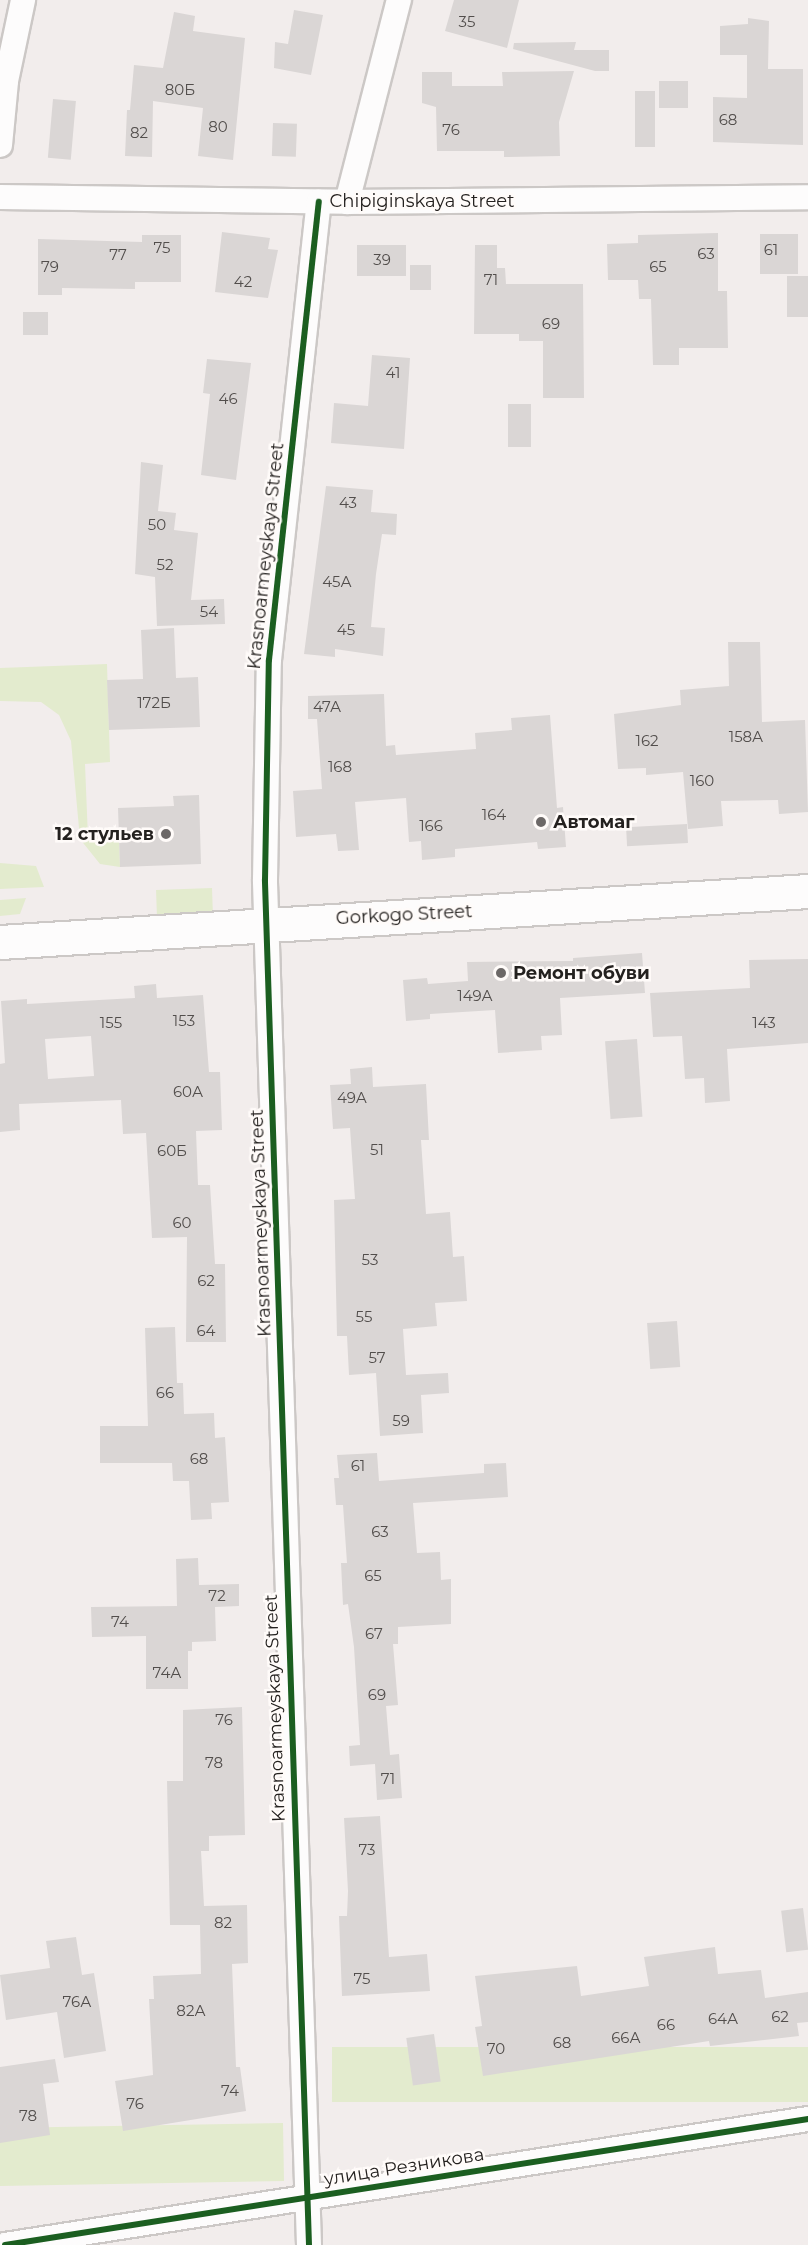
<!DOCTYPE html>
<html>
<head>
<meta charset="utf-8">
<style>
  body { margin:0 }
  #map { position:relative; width:808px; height:2245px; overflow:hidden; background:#f2edec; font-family:Montserrat,sans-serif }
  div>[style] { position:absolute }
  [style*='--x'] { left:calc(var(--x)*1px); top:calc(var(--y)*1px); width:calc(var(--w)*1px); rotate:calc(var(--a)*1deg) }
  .green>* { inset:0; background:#e3ebce; transform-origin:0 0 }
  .building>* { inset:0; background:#dad6d5; transform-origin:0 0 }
  .roads { filter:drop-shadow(2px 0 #ccc8c6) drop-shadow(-2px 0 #ccc8c6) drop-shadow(0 2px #ccc8c6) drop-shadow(0 -2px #ccc8c6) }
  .street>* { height:24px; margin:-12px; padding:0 12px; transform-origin:12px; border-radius:12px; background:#fdfcfc }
  .secondary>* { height:33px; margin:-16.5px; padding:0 16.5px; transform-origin:16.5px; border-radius:16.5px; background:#fdfcfc }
  .cycleway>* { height:6px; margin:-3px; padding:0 3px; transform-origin:3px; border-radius:3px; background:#1b5e20 }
  .dots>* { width:16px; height:16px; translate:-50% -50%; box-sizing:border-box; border:3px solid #fffbf9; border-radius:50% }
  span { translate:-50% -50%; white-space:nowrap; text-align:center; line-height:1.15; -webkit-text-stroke:5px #fffbf9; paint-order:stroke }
  .number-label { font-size:15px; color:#524e4c }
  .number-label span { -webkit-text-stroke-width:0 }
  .street-label { font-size:18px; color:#24211f }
  .poi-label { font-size:18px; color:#24211f; font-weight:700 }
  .left { translate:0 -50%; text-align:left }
  .right { translate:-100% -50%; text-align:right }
</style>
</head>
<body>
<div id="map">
  <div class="green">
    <div style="clip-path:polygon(107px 664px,110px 762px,85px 764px,88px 838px,119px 838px,120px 867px,100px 864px,80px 839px,71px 741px,59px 715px,41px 702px,0 701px,0 668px)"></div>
    <div style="clip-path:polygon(0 863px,36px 866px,44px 887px,0 889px)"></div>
    <div style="left:212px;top:888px;width:26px;height:56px;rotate:88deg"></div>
    <div style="clip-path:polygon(26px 898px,20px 914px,0 916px,0 900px)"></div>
    <div style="left:808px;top:2047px;width:55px;height:476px;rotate:90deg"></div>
    <div style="left:283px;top:2123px;width:58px;height:286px;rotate:89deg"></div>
  </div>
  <div class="building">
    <div style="clip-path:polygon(454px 0,519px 0,507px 48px,445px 31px)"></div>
    <div style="clip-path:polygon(294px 10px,323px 15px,311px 75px,274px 68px,275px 42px,288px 44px)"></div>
    <div style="clip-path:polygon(174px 12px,195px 16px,193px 31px,245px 38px,233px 160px,198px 156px,203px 108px,153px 101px,152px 157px,125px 156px,127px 110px,130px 110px,134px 65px,163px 68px)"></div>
    <div style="clip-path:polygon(748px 18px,769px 21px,768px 69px,803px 69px,803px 145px,713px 142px,713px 97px,747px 98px,747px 55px,720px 55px,720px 26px,748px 24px)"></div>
    <div style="clip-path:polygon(576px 42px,574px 50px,609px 50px,609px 71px,595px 71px,513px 49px,514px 43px)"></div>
    <div style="clip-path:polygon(574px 71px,559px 122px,560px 156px,504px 157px,504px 151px,437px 151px,436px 107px,422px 103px,422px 72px,452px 72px,452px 86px,503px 86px,502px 72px)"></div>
    <div style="left:659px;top:81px;width:29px;height:27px"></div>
    <div style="left:635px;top:91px;width:20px;height:56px"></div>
    <div style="left:53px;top:99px;width:23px;height:59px;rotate:5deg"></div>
    <div style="left:273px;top:123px;width:24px;height:33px;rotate:2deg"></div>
    <div style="clip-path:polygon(222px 232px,270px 238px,268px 249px,278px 250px,268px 298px,215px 292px)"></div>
    <div style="clip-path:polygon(718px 233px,718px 291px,727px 291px,728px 348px,679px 348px,679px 365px,653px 365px,651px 299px,639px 299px,638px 280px,608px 280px,607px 244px,638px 243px,638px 235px)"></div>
    <div style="left:798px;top:234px;width:40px;height:38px;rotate:90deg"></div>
    <div style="clip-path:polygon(142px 235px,181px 235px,181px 282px,135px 282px,135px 289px,62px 288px,62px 295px,38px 295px,38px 239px,142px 242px)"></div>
    <div style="left:357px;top:245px;width:49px;height:31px"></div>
    <div style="clip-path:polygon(475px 245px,497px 245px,497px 268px,505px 268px,506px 284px,583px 284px,584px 398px,543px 398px,543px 341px,519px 341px,519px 334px,474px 334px)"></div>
    <div style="left:410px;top:265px;width:21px;height:25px"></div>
    <div style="left:808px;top:276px;width:41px;height:21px;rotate:90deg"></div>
    <div style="left:23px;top:312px;width:25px;height:23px"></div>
    <div style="clip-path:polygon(372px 355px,410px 358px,404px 449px,331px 443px,334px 403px,368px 406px)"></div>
    <div style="clip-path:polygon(207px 359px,251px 363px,236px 480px,201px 475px,210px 394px,203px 393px)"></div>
    <div style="left:508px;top:404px;width:23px;height:43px"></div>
    <div style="clip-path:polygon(141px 462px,163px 465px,158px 511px,176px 513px,174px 530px,198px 533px,191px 600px,224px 599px,225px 624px,157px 626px,155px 577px,135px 574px)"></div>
    <div style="clip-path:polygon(326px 486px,373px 490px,371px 512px,397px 514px,396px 535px,382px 534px,376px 574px,371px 627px,385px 628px,383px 656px,335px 649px,335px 657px,304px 654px)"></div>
    <div style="clip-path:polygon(174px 628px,176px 678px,198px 677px,200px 727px,109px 730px,107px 680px,143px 679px,141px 630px)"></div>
    <div style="clip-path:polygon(728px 642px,760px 642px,762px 722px,805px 720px,808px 812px,779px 814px,778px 800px,721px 801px,723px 826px,688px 829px,683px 772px,646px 775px,646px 768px,618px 769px,614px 714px,681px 705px,680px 690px,729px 686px)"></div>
    <div style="clip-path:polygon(384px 694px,386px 746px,395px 745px,396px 755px,476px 749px,475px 733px,512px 730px,511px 718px,550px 715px,557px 808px,563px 807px,566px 847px,538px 849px,537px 842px,455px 849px,455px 857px,422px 860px,421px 841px,409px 842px,406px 798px,355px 802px,359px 850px,338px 851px,336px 834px,296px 837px,293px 791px,322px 789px,317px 719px,308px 719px,308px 696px)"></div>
    <div style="clip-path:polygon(199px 795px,201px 864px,120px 867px,118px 808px,174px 806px,173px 796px)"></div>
    <div style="left:687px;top:824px;width:19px;height:61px;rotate:87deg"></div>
    <div style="clip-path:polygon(642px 953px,645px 993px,560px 998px,562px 1035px,541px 1036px,542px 1050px,498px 1053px,495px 1010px,430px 1014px,430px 1019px,406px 1021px,403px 980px,427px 978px,428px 984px,468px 981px,467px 962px,573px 961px,573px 958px)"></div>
    <div style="clip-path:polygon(808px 959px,808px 1043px,727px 1049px,730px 1101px,705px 1103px,704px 1078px,685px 1079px,682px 1036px,653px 1037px,650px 993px,750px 988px,749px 960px)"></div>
    <div style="clip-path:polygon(evenodd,156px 984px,157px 998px,203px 995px,209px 1072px,220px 1072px,222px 1130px,196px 1131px,198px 1185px,210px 1185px,215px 1264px,225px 1264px,226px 1342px,186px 1342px,187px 1237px,152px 1238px,146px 1133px,123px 1134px,121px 1100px,19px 1104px,20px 1130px,0 1132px,0 1064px,5px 1063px,1px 1001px,27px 999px,27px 1004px,135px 998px,134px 986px,156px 984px,91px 1036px,94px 1076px,48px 1079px,45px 1039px,91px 1036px)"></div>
    <div style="left:637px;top:1039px;width:78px;height:32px;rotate:86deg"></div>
    <div style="clip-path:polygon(372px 1067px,373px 1087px,426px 1084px,429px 1140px,421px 1140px,426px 1214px,450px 1212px,453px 1257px,464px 1256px,467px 1301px,435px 1303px,437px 1326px,403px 1329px,406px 1375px,448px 1373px,449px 1393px,421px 1395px,423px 1433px,380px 1436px,376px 1373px,349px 1375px,347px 1336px,337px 1336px,334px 1200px,355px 1199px,350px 1128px,333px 1129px,330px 1085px,351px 1084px,350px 1069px)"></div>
    <div style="left:677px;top:1321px;width:46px;height:30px;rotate:86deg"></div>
    <div style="clip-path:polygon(175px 1327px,177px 1383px,183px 1383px,184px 1414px,214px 1413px,215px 1438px,225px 1437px,229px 1502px,211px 1503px,212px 1519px,191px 1520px,189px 1481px,173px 1481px,172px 1463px,100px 1463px,100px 1426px,148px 1426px,145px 1328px)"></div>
    <div style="clip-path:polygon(377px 1453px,379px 1481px,484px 1473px,484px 1464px,506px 1463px,508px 1497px,413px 1503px,417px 1553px,440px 1552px,441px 1580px,451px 1579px,451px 1624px,398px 1627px,398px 1644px,393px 1644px,398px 1705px,386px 1706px,390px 1755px,399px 1754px,402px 1798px,377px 1800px,375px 1764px,350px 1766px,349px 1746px,360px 1745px,354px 1647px,348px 1604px,343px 1605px,341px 1563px,347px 1563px,343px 1505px,336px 1505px,334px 1478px,339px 1478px,337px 1455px)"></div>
    <div style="clip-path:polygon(198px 1558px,199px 1585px,239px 1584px,239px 1606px,215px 1607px,216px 1641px,192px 1642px,192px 1651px,188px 1651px,188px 1689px,146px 1689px,146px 1636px,92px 1637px,91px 1607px,177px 1606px,176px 1559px)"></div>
    <div style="clip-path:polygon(242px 1707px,245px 1835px,209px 1836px,209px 1851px,201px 1851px,204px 1906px,247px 1905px,248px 1963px,232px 1964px,236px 2067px,240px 2067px,246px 2111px,123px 2131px,115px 2081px,153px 2075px,149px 1999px,154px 1999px,153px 1976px,201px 1974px,200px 1925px,170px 1925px,167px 1781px,183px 1781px,183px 1710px)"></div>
    <div style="clip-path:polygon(380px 1816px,389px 1957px,427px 1954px,430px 1991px,342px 1996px,339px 1916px,347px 1916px,348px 1891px,344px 1818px)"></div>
    <div style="left:803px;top:1908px;width:42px;height:22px;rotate:83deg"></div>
    <div style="clip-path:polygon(76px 1937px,82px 1975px,94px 1973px,106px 2051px,64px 2058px,57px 2012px,6px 2020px,0 1975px,50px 1968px,46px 1941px)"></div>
    <div style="clip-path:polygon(715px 1947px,718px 1974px,761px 1970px,765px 1998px,808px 1992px,808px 2022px,797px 2023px,799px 2036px,710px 2046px,709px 2041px,483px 2076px,475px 2027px,482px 2026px,475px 1976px,577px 1966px,581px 1996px,649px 1986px,644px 1957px)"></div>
    <div style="left:434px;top:2034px;width:48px;height:28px;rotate:82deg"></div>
    <div style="clip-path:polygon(55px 2059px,59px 2082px,43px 2084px,50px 2135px,0 2143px,0 2067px)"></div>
  </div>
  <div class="roads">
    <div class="street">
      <div style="--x:0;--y:145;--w:64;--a:-84.6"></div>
      <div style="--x:6;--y:81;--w:83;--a:-78.1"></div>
      <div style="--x:0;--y:197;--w:347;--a:0.8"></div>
      <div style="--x:347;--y:202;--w:461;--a:-0.6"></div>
      <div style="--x:347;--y:202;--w:209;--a:-75.6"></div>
      <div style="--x:5;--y:2245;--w:813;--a:-8.92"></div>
      <div style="--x:309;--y:2245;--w:1366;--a:-91.85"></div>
      <div style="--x:265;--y:880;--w:220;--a:-89"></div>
      <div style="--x:269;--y:660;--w:461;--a:-83.8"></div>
    </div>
    <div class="secondary">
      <div style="--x:0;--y:942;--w:810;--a:-3.61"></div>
    </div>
  </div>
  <div class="cycleway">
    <div style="--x:5;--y:2245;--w:813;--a:-8.92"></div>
    <div style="--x:309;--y:2245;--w:1366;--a:-91.85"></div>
    <div style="--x:265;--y:880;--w:220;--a:-89"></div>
    <div style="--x:269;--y:660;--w:461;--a:-83.8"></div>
  </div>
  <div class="dots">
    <div style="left:541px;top:822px;background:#6c6867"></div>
    <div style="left:166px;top:834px;background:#6c6867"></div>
    <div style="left:501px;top:973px;background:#6c6867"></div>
  </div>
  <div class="number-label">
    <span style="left:467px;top:22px">35</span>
    <span style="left:180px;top:90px">80Б</span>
    <span style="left:728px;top:120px">68</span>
    <span style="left:218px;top:127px">80</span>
    <span style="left:451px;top:130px">76</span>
    <span style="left:139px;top:133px">82</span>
    <span style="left:162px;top:248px">75</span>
    <span style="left:771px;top:250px">61</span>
    <span style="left:706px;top:254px">63</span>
    <span style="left:118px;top:255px">77</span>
    <span style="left:382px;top:260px">39</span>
    <span style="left:50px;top:267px">79</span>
    <span style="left:658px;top:267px">65</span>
    <span style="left:491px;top:280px">71</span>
    <span style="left:243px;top:282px">42</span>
    <span style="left:551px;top:324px">69</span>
    <span style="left:393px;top:373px">41</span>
    <span style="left:228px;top:399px">46</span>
    <span style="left:348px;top:503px">43</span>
    <span style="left:157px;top:525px">50</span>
    <span style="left:165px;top:565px">52</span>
    <span style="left:337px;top:582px">45А</span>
    <span style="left:209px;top:612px">54</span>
    <span style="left:346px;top:630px">45</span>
    <span style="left:154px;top:703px">172Б</span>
    <span style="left:327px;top:707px">47А</span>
    <span style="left:746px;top:737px">158А</span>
    <span style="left:647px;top:741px">162</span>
    <span style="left:340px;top:767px">168</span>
    <span style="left:702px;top:781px">160</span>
    <span style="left:494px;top:815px">164</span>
    <span style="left:431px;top:826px">166</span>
    <span style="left:475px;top:996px">149А</span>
    <span style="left:184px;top:1021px">153</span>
    <span style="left:111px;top:1023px">155</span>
    <span style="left:764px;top:1023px">143</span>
    <span style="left:188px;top:1092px">60А</span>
    <span style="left:352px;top:1098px">49А</span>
    <span style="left:377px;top:1150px">51</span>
    <span style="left:172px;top:1151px">60Б</span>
    <span style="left:182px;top:1223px">60</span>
    <span style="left:370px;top:1260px">53</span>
    <span style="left:206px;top:1281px">62</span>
    <span style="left:364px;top:1317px">55</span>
    <span style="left:206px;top:1331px">64</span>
    <span style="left:377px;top:1358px">57</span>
    <span style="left:165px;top:1393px">66</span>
    <span style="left:401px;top:1421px">59</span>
    <span style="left:199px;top:1459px">68</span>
    <span style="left:358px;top:1466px">61</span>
    <span style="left:380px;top:1532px">63</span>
    <span style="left:373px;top:1576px">65</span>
    <span style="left:217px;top:1596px">72</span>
    <span style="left:120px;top:1622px">74</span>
    <span style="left:374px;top:1634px">67</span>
    <span style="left:167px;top:1673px">74А</span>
    <span style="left:377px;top:1695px">69</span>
    <span style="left:224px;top:1720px">76</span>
    <span style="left:214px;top:1763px">78</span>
    <span style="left:388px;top:1779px">71</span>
    <span style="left:367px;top:1850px">73</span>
    <span style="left:223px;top:1923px">82</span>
    <span style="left:362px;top:1979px">75</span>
    <span style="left:77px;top:2002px">76А</span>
    <span style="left:191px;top:2011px">82А</span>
    <span style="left:780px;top:2017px">62</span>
    <span style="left:723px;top:2019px">64А</span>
    <span style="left:666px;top:2025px">66</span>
    <span style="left:626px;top:2038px">66А</span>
    <span style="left:562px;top:2043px">68</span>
    <span style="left:496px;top:2049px">70</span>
    <span style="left:230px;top:2091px">74</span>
    <span style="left:135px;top:2104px">76</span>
    <span style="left:28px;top:2116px">78</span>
  </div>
  <div class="street-label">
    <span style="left:422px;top:201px">Chipiginskaya Street</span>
    <span style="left:266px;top:556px;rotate:-84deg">Krasnoarmeyskaya Street</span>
    <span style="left:404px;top:915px;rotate:-3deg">Gorkogo Street</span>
    <span style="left:261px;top:1223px;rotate:-92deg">Krasnoarmeyskaya Street</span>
    <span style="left:275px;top:1708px;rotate:-92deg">Krasnoarmeyskaya Street</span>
    <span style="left:404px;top:2167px;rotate:-9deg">улица Резникова</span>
  </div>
  <div class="poi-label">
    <span class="left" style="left:553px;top:822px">Автомаг</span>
    <span class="right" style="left:154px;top:834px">12 стульев</span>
    <span class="left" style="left:513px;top:973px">Ремонт обуви</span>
  </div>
</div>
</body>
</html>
